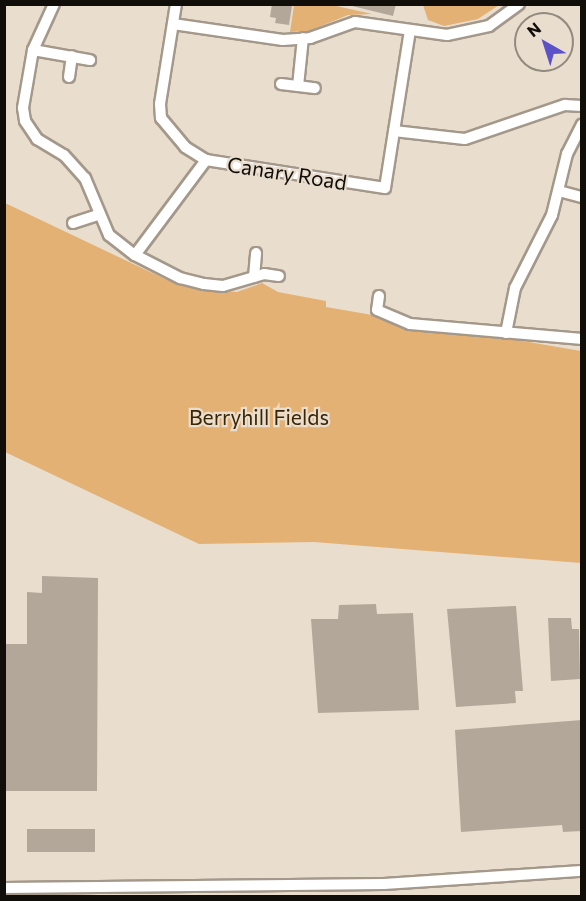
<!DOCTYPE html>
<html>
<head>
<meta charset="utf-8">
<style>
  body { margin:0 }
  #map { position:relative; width:586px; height:901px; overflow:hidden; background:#e9ddce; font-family:Commissioner,sans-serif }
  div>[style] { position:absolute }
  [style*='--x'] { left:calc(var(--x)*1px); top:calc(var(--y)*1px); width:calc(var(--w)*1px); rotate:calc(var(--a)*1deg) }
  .green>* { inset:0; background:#e3b174 }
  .building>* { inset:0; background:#b3a799; transform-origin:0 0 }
  .roads { filter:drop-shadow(2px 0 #a4988a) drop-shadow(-2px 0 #a4988a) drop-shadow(0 2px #a4988a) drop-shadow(0 -2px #a4988a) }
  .street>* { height:10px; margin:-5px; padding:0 5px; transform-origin:5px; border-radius:5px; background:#fff }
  span { translate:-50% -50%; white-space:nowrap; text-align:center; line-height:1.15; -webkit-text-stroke:4.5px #e9ddce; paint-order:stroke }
  .street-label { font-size:21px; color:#110d08 }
  .park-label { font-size:21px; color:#3c2401 }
  .frame { position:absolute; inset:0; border:6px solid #110d08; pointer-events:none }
  .north { position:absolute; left:514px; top:12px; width:60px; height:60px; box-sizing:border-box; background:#e9ddce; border:2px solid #938a7f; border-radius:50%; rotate:321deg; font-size:16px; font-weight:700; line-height:24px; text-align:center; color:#110d08 }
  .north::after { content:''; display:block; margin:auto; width:21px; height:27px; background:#5b52ca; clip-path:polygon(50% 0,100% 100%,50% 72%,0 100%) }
</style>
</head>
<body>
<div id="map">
  <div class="green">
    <div style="clip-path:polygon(294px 5px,332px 5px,372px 14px,348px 15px,309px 31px,290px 32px)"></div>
    <div style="clip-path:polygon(423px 5px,423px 4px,499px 5px,478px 19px,444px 26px,428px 20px)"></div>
    <div style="clip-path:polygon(5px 203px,167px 280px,197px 289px,237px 292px,262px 283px,278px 292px,326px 301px,326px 307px,581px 351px,581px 563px,314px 542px,199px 544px,5px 452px)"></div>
  </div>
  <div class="building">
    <div style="clip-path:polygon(272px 4px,292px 6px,289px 25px,275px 23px,276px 18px,270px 17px)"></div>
    <div style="clip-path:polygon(344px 4px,396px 4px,393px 16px)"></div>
    <div style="clip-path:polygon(42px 576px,98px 578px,97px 791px,4px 791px,4px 644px,27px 644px,27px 592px,42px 593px)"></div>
    <div style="clip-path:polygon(376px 604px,377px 614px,413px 613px,419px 710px,318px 713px,311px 619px,338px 619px,339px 605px)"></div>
    <div style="clip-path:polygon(516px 606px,523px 691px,515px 691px,516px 703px,456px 707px,447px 609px)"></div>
    <div style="clip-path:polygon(548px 618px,571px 618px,572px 629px,579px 629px,580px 679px,551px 681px)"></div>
    <div style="clip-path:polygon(582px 720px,582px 831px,563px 832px,562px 825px,461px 832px,455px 730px)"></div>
    <div style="left:27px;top:829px;width:68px;height:23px"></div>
  </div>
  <div class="roads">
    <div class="street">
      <div style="--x:54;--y:4;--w:51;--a:114.5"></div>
      <div style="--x:33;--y:50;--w:59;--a:99.8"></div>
      <div style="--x:23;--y:108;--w:13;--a:81"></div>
      <div style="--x:25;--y:121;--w:22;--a:56"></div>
      <div style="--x:37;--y:139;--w:31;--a:31"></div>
      <div style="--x:64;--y:155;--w:31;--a:48"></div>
      <div style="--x:85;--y:178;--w:62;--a:67.2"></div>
      <div style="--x:109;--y:235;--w:33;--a:38"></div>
      <div style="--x:135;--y:255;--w:119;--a:-53.2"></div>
      <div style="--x:176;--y:4;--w:101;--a:99.1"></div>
      <div style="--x:160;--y:104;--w:14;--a:86"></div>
      <div style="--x:161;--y:118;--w:38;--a:50"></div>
      <div style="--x:185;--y:147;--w:25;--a:32"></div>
      <div style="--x:206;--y:160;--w:181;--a:8.9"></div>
      <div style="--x:385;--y:188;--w:160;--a:-81"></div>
      <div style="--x:173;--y:24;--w:111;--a:8.3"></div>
      <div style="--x:283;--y:40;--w:27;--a:-4"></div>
      <div style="--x:310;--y:38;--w:48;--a:-19.6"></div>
      <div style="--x:355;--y:22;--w:93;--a:8"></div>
      <div style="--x:447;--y:35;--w:43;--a:-12.1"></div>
      <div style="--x:489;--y:26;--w:37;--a:-36"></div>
      <div style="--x:33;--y:50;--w:58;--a:10"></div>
      <div style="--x:69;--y:77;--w:21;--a:-82"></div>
      <div style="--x:281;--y:84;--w:34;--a:7"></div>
      <div style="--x:298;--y:86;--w:48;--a:-84.1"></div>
      <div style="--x:394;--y:131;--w:71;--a:6.4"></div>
      <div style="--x:465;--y:139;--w:106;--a:-18.8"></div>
      <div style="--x:565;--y:105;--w:17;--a:3"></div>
      <div style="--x:559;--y:191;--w:24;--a:15"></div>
      <div style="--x:73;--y:223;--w:26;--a:-18"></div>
      <div style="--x:135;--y:255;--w:51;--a:27.1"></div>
      <div style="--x:180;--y:278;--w:25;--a:14"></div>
      <div style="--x:204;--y:284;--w:19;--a:6"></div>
      <div style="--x:223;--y:286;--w:43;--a:-16.3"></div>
      <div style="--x:264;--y:274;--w:15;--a:8"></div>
      <div style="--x:254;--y:277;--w:24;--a:-85"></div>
      <div style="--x:379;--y:296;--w:14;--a:98"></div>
      <div style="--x:377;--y:310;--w:36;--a:23"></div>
      <div style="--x:410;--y:324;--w:173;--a:5"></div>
      <div style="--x:506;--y:333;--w:46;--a:-78.7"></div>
      <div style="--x:515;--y:288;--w:82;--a:-63.1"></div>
      <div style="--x:552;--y:215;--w:63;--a:-76.2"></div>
      <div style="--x:567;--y:154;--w:33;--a:-63"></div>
      <div style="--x:4;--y:888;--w:380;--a:-0.6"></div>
      <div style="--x:384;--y:884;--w:198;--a:-3.8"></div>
    </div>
  </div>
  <div class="street-label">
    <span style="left:287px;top:173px;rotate:9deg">Canary Road</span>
  </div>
  <div class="park-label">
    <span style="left:259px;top:417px">Berryhill Fields</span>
  </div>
  <div class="frame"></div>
  <div class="north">N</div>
</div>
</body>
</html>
